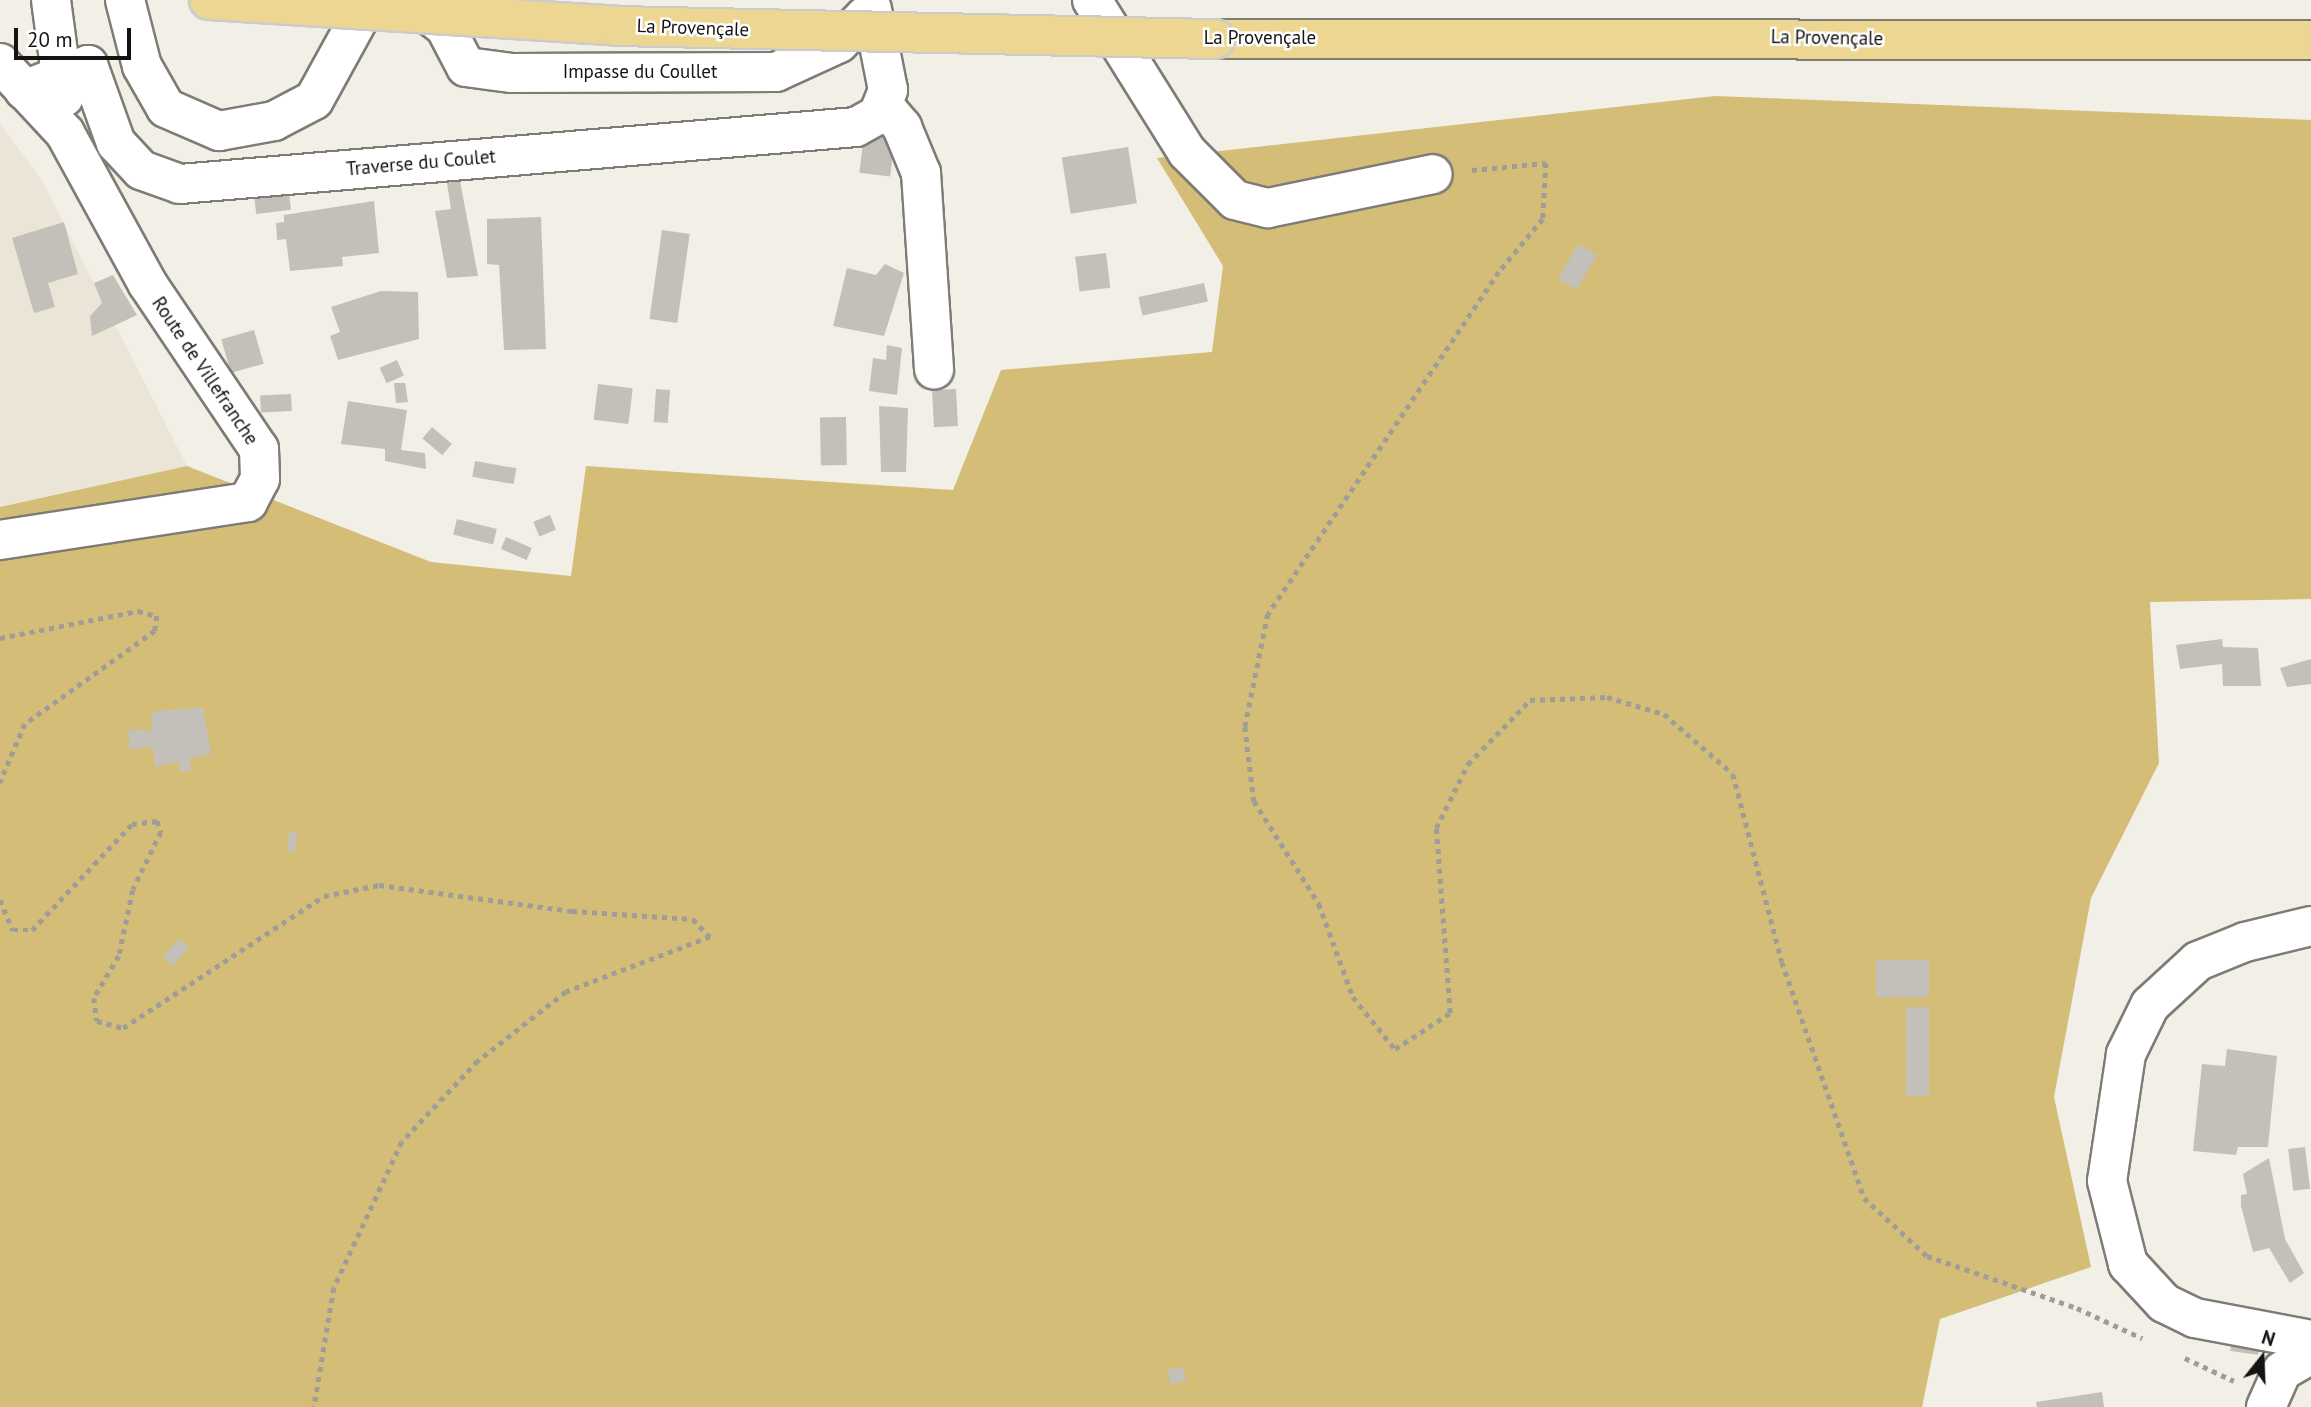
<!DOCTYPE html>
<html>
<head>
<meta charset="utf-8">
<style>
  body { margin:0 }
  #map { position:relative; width:2311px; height:1407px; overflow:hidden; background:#f2efe7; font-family:"PT Sans",sans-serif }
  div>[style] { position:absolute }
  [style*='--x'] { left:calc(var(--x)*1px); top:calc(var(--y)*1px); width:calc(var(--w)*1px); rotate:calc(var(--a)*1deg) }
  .built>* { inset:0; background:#eae5d6 }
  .green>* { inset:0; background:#d3bd77 }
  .building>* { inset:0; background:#c3c0b9; transform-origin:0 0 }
  .path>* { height:4.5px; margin-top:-2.25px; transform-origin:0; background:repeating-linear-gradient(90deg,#9f9d97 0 5px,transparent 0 10px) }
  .roads { filter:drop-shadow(2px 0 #7e7c75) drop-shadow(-2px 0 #7e7c75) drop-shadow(0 2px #7e7c75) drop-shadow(0 -2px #7e7c75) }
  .minor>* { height:38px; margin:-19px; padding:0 19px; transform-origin:19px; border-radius:19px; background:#fff }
  .highway>* { height:38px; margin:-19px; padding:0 19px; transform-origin:19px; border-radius:19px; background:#ecd692 }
  .bridges { filter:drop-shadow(2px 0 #cbcbcb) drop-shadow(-2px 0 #cbcbcb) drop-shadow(0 2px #cbcbcb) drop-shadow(0 -2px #cbcbcb) }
  .highway-bridge>* { height:38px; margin:-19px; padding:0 19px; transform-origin:19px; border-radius:19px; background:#ecd692 }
  span { translate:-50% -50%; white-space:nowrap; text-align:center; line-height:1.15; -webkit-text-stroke:5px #fff; paint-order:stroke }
  .street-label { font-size:19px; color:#141311 }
  .north { position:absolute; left:2227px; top:1323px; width:70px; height:70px; -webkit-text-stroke:5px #fff; paint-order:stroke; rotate:18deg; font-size:19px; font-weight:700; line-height:28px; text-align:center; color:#141311 }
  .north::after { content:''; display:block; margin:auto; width:24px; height:32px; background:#141311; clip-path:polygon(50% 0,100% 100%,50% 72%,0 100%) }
  .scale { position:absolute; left:14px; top:28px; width:117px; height:32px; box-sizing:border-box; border:4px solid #141311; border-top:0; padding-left:9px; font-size:21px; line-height:24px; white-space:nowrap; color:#141311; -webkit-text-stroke:5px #fff; paint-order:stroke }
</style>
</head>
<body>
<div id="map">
  <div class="built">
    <div style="clip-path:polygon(0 123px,41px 179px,187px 466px,0 507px)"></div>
  </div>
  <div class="green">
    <div style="clip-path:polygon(1715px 96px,2311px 120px,2311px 599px,2150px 602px,2159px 763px,2091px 898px,2054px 1097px,2091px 1267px,1940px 1319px,1922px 1407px,0 1407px,0 507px,187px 466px,431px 562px,571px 576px,586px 466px,953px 490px,1001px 370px,1212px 352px,1223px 266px,1157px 158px)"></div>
  </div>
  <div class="building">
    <div style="left:864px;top:135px;width:31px;height:38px;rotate:7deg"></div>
    <div style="left:1128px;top:147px;width:57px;height:67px;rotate:81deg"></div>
    <div style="clip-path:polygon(460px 181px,478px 276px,447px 278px,435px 211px,451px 209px,447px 183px)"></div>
    <div style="left:288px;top:185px;width:25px;height:35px;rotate:83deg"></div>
    <div style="clip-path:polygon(374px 201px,379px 253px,342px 257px,343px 266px,290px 271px,286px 239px,277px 240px,276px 223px,284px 222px,284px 215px)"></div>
    <div style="clip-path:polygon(541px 217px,546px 349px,504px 350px,499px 265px,487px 264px,487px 219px)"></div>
    <div style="clip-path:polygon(64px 222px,78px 274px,48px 283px,55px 307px,34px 313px,12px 238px)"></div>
    <div style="left:662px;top:230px;width:28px;height:90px;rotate:8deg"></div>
    <div style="left:1578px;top:244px;width:22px;height:40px;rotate:30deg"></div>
    <div style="left:1106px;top:253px;width:35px;height:31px;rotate:83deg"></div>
    <div style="clip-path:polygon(885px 264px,904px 273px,884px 336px,833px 326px,847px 268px,876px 275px)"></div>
    <div style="clip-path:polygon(113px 275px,137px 315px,92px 336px,90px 316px,102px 303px,94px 283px)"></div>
    <div style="left:1204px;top:283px;width:19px;height:67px;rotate:78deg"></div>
    <div style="clip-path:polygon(381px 291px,418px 292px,419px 339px,338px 360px,330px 336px,340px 332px,331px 307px)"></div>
    <div style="left:254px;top:330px;width:35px;height:34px;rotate:74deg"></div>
    <div style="clip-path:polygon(887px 345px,902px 348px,897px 395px,869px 391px,873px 358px,886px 360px)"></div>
    <div style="left:397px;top:360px;width:17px;height:19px;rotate:66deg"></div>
    <div style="clip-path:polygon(394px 383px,405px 383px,408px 402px,396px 403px)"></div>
    <div style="left:598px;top:384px;width:35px;height:36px;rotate:7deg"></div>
    <div style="left:656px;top:389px;width:14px;height:33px;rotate:4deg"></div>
    <div style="left:956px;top:389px;width:37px;height:24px;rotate:87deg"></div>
    <div style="left:291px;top:394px;width:17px;height:31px;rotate:87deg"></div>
    <div style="clip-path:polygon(348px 401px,407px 410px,401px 450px,425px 453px,426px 469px,385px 461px,385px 449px,341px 444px)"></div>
    <div style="clip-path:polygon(879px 406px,908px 408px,906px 472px,881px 472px)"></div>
    <div style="left:846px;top:417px;width:48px;height:26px;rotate:89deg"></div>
    <div style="left:432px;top:427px;width:26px;height:15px;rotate:40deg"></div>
    <div style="left:475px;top:461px;width:42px;height:16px;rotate:10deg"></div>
    <div style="left:550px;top:515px;width:16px;height:18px;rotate:68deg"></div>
    <div style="left:457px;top:519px;width:41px;height:16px;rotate:14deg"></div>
    <div style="left:506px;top:537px;width:28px;height:13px;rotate:23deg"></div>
    <div style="clip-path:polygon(2222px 639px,2223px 647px,2258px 648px,2261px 686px,2223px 686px,2222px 664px,2180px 669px,2176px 645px)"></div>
    <div style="clip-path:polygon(2311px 659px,2311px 684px,2287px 687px,2280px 668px)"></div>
    <div style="clip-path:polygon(203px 707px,211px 754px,189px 759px,192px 770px,180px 772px,178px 762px,155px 767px,153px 747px,129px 749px,129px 729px,152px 731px,151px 712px)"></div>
    <div style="clip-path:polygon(289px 832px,298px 833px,294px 852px,287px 851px)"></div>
    <div style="left:179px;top:939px;width:13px;height:24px;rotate:42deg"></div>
    <div style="left:1876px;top:960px;width:53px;height:37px"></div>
    <div style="left:1906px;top:1007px;width:23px;height:89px"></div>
    <div style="clip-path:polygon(2227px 1049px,2277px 1056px,2268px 1147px,2238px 1147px,2236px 1155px,2193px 1151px,2202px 1064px,2225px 1066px)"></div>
    <div style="left:2305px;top:1147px;width:42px;height:17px;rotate:83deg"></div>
    <div style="clip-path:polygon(2269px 1158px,2285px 1239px,2304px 1273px,2290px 1283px,2269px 1248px,2253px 1252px,2241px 1206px,2241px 1195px,2247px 1194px,2243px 1174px)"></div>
    <div style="left:2232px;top:1339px;width:28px;height:12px;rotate:8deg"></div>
    <div style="clip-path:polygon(1184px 1368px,1186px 1381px,1170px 1384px,1168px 1369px)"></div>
    <div style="clip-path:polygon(2102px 1392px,2104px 1407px,2037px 1407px,2036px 1402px)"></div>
  </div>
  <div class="path">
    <div style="--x:1472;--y:170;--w:74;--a:-5.4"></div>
    <div style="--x:1546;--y:163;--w:56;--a:93.1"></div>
    <div style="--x:1543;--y:219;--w:69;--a:129.7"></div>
    <div style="--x:1499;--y:272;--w:413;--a:124"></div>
    <div style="--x:1268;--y:614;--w:115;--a:101.5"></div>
    <div style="--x:1245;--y:727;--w:75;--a:83.1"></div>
    <div style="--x:1254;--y:801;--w:122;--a:57.7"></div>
    <div style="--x:1319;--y:904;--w:99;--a:69.9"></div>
    <div style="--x:1353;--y:997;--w:67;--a:51.1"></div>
    <div style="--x:1395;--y:1049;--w:66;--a:-33.2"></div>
    <div style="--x:1450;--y:1013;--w:186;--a:-94.3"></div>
    <div style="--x:1436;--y:828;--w:72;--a:-63.4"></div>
    <div style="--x:1468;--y:764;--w:89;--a:-45.9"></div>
    <div style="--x:1530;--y:700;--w:77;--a:-2.2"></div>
    <div style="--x:1607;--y:697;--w:59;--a:16.6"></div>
    <div style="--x:1664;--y:714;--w:91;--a:41"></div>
    <div style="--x:1733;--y:774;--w:194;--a:75.4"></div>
    <div style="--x:1782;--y:962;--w:250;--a:70.8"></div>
    <div style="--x:1864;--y:1198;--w:86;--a:42.6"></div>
    <div style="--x:1927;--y:1256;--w:159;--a:19.1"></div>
    <div style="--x:2077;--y:1308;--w:72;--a:24.8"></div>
    <div style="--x:0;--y:638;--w:141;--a:-11.1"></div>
    <div style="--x:138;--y:611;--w:20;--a:15"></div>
    <div style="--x:157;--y:616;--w:15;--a:98"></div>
    <div style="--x:155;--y:631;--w:160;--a:144.4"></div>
    <div style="--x:25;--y:724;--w:64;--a:113"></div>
    <div style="--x:0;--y:900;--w:33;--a:67"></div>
    <div style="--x:13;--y:930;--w:19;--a:0"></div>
    <div style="--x:32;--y:930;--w:146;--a:-46.7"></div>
    <div style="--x:132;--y:824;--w:25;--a:-7"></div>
    <div style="--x:157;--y:821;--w:12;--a:70"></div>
    <div style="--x:161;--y:832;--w:64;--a:115.8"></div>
    <div style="--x:133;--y:890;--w:67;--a:102"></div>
    <div style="--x:119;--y:956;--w:49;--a:120.8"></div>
    <div style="--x:94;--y:998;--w:23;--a:83"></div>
    <div style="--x:97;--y:1021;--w:27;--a:15"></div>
    <div style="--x:123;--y:1028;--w:240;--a:-33.3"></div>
    <div style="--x:324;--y:896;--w:56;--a:-11.3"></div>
    <div style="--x:379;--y:885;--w:195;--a:7.7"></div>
    <div style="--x:572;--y:911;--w:121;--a:3.8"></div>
    <div style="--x:693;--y:919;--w:25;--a:47"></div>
    <div style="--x:710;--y:937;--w:154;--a:159.1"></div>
    <div style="--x:566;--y:992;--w:112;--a:141.9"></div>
    <div style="--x:478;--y:1061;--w:111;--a:133.2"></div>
    <div style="--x:402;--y:1142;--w:161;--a:115"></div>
    <div style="--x:334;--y:1288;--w:121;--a:99.5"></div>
    <div style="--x:2185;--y:1358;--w:54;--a:25.1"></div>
  </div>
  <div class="roads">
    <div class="minor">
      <div style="--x:51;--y:0;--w:98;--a:82.4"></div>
      <div style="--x:125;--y:0;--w:68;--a:75.6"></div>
      <div style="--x:142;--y:66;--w:48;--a:60.3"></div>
      <div style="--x:166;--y:108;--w:58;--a:23.5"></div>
      <div style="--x:219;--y:131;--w:56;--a:-10.3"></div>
      <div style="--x:274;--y:121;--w:45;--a:-27.7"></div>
      <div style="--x:314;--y:100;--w:114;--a:-61.2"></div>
      <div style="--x:410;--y:0;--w:44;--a:37.6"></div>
      <div style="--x:445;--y:27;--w:45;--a:62.3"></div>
      <div style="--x:466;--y:67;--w:45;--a:7.6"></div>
      <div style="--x:511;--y:73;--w:265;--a:-0.2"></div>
      <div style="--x:776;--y:72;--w:69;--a:-24.7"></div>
      <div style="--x:839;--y:43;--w:37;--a:-46"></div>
      <div style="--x:1092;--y:0;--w:179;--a:58"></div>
      <div style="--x:1187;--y:152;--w:68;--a:45"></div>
      <div style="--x:1235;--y:200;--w:34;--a:14"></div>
      <div style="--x:1268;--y:208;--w:168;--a:-11.6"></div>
      <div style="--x:0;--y:63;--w:96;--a:47.1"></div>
      <div style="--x:65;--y:133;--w:171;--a:61.3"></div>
      <div style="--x:147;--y:283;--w:200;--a:56"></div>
      <div style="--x:259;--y:449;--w:30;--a:88"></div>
      <div style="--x:260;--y:479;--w:26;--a:118"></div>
      <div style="--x:248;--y:502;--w:251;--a:171.3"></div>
      <div style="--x:24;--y:90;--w:69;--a:-21.3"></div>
      <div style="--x:88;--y:65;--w:83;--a:70.3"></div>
      <div style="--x:116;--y:143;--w:37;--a:47"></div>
      <div style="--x:141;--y:170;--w:41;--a:19.7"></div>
      <div style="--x:180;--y:184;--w:678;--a:-4.82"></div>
      <div style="--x:856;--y:127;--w:25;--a:-29"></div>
      <div style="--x:878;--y:115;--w:27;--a:-68"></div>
      <div style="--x:888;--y:90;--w:83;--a:-101.2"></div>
      <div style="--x:884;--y:106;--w:28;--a:49"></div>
      <div style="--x:902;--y:127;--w:50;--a:67.6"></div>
      <div style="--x:921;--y:173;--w:197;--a:86.2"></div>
      <div style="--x:2311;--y:926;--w:68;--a:166.4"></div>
      <div style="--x:2245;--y:942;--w:51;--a:158"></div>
      <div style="--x:2198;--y:961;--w:65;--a:137.5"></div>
      <div style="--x:2150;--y:1005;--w:55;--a:116.1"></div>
      <div style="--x:2126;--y:1054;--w:128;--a:98.5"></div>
      <div style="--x:2107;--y:1181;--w:86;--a:75.8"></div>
      <div style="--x:2128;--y:1264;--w:53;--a:47.3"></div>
      <div style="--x:2164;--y:1303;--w:34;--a:26"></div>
      <div style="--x:2195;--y:1318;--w:118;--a:10.7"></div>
      <div style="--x:2266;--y:1407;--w:39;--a:-66"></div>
      <div style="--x:2282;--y:1371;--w:34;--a:-30"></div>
    </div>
    <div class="highway">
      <div style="--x:1215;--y:39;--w:1096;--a:0.05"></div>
    </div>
  </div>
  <div class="bridges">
    <div class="highway-bridge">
      <div style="--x:209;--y:0;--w:409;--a:3.6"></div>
      <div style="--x:617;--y:26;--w:598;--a:1.25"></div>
    </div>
  </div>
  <div class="street-label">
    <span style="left:693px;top:28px;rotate:2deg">La Provençale</span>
    <span style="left:1260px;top:38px">La Provençale</span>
    <span style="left:1827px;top:38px;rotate:1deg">La Provençale</span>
    <span style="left:640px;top:72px">Impasse du Coullet</span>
    <span style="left:421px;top:163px;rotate:-5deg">Traverse du Coulet</span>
    <span style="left:205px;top:371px;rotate:56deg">Route de Villefranche</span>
  </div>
  <div class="north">N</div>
  <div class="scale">20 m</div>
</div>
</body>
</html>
